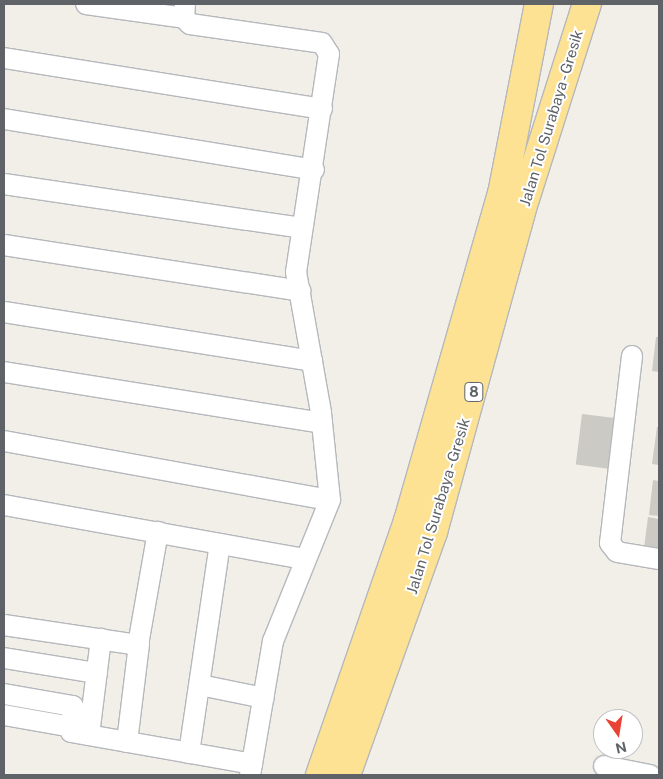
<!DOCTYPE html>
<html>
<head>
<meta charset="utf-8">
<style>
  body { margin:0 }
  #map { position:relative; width:663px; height:779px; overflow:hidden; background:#f1efe8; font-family:"Public Sans",sans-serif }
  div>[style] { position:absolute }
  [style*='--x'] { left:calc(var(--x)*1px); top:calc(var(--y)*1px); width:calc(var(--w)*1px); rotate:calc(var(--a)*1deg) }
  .building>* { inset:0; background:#cccac5; transform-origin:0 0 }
  .roads { filter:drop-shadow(1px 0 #b5b8bc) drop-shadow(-1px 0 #b5b8bc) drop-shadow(0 1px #b5b8bc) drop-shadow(0 -1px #b5b8bc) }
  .minor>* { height:20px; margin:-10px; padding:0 10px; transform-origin:10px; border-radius:10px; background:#fff }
  .highway>* { height:28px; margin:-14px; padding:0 14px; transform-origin:14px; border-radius:14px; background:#fde293 }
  span { translate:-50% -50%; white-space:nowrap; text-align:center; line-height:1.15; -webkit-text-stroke:4px #fff; paint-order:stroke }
  .shield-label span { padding:1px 4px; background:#fff; border:1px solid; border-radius:4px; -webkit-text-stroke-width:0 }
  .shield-label { font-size:14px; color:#5f6368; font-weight:700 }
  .street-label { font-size:15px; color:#5f6368 }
  .frame { position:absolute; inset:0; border:5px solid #5f6368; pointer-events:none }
  .north { position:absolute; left:593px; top:709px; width:50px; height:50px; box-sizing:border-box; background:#fff; border:1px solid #bfc1c3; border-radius:50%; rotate:167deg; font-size:14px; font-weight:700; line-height:20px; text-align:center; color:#5f6368 }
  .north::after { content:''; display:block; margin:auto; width:18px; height:22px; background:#ea4335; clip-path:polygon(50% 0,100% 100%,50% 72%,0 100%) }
</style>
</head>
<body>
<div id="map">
  <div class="building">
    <div style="clip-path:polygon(656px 337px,659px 337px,659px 372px,652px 371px)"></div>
    <div style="left:582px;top:414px;width:33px;height:51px;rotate:7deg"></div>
    <div style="clip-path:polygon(657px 427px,659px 427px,659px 465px,652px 464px)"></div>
    <div style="clip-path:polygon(653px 480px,659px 481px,659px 516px,649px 515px)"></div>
    <div style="clip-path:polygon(648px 517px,659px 519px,659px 551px,644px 548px)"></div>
  </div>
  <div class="roads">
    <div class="minor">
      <div style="--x:86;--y:4;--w:99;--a:8.1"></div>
      <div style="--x:185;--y:4;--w:14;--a:94"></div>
      <div style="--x:184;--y:18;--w:8;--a:45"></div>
      <div style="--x:190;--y:24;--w:133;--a:8.2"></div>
      <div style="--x:322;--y:43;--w:13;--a:58"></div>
      <div style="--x:329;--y:54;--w:220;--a:98.6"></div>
      <div style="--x:296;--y:272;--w:143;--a:79.9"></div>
      <div style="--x:321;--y:413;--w:87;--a:84.1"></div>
      <div style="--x:330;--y:500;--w:152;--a:112"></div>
      <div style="--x:273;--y:641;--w:136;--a:99.7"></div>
      <div style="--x:4;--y:58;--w:322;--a:9.1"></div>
      <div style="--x:4;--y:119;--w:314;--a:9.3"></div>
      <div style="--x:4;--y:184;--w:301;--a:8.4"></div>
      <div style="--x:4;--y:245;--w:300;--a:8.8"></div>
      <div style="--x:4;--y:312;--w:312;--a:9"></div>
      <div style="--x:632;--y:356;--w:188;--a:96.7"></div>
      <div style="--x:610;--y:543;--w:11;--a:52"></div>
      <div style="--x:617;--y:552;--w:43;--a:9.5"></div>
      <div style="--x:4;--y:372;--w:322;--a:9.1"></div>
      <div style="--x:4;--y:441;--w:331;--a:10.3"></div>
      <div style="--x:4;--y:505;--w:306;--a:10.2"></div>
      <div style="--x:4;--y:625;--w:135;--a:8.5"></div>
      <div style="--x:138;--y:645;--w:115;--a:-80"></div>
      <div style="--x:4;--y:658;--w:94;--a:9.2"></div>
      <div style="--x:200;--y:685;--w:65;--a:11.5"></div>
      <div style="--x:4;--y:694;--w:70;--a:9.9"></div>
      <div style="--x:73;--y:706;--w:26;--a:94"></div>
      <div style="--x:71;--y:732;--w:184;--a:10"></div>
      <div style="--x:4;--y:715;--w:69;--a:10"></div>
      <div style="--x:89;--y:735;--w:97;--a:-82.9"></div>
      <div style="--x:127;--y:742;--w:99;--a:-83"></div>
      <div style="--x:189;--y:753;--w:211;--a:-81.6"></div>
      <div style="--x:604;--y:766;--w:47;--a:11.1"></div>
    </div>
    <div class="highway">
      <div style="--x:320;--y:775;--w:269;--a:-70.9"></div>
      <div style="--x:408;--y:521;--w:340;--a:-74"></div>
      <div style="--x:502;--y:194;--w:194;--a:-79"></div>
      <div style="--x:346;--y:775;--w:258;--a:-70.3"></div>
      <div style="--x:433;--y:532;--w:345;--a:-74.6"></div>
      <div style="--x:525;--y:199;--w:205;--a:-72.4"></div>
    </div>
  </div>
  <div class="shield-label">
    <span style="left:474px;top:392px">8</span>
  </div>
  <div class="street-label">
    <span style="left:551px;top:118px;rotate:-73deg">Jalan Tol Surabaya - Gresik</span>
    <span style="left:438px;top:506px;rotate:-73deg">Jalan Tol Surabaya - Gresik</span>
  </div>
  <div class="frame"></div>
  <div class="north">N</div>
</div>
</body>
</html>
